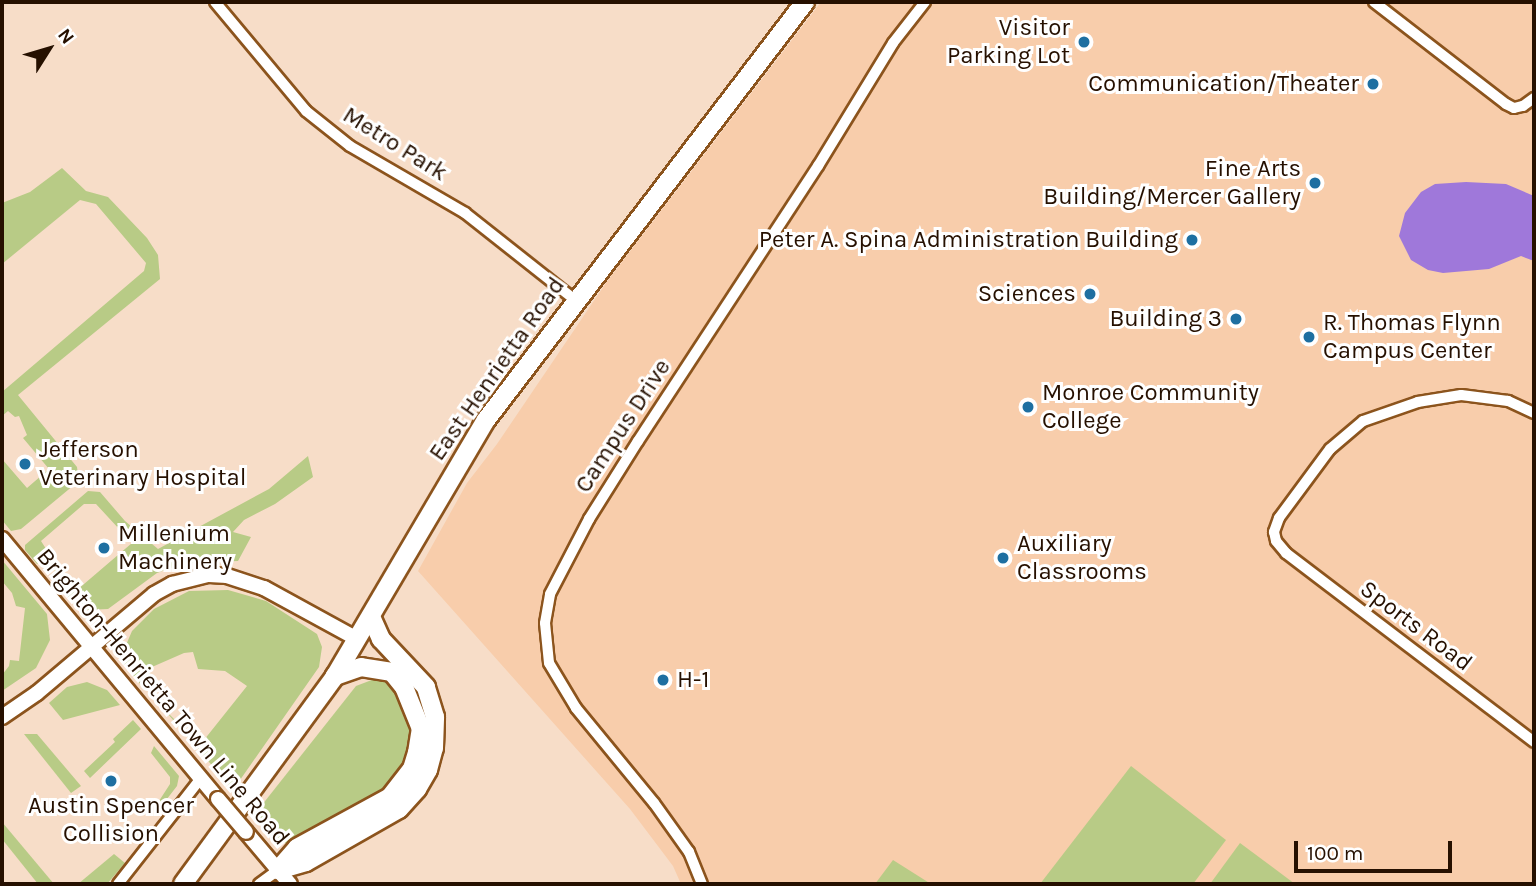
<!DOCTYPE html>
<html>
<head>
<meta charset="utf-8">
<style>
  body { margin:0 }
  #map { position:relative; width:1536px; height:886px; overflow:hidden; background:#f7ddc8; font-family:Karla,sans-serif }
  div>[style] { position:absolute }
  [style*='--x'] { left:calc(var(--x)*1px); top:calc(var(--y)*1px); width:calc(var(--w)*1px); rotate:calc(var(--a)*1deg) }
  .built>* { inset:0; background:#f8cdab }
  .green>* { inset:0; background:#b8cb86 }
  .water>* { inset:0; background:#9f78da }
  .roads { filter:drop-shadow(2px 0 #8c541d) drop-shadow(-2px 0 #8c541d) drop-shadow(0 2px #8c541d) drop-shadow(0 -2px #8c541d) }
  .minor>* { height:10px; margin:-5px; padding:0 5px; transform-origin:5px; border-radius:5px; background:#fff }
  .tertiary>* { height:14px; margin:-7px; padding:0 7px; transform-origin:7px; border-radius:7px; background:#fff }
  .primary>* { height:18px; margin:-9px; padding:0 9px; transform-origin:9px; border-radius:9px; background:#fff }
  .bridges { filter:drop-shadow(2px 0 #8c541d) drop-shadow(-2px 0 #8c541d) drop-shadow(0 2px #8c541d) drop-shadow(0 -2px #8c541d) }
  .tertiary-bridge>* { height:14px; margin:-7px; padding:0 7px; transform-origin:7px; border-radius:7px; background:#fff }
  .dots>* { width:19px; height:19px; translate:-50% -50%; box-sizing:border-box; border:4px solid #fff; border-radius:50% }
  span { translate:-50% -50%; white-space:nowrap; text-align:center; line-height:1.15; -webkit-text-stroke:6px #fff; paint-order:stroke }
  .poi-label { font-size:24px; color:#261000 }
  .right { translate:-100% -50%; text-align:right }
  .left { translate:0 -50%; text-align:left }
  .street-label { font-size:24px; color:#261000 }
  .frame { position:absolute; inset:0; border:4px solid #261000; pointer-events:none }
  .north { position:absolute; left:14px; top:14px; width:70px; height:70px; -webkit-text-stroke:5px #fff; paint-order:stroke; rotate:53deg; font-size:19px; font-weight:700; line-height:28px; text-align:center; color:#261000 }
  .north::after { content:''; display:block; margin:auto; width:24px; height:32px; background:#261000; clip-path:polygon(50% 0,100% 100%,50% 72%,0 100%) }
  .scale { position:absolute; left:1294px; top:841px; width:158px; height:32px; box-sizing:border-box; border:4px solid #261000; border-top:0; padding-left:9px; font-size:21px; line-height:24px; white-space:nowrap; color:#261000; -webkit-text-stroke:5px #fff; paint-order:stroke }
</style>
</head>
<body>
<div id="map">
  <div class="built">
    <div style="clip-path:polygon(821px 2px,1534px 2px,1534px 884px,681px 884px,673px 866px,630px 809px,418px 571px,467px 483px,497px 444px,608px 280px)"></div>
  </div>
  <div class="green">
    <div style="clip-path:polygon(62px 168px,86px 191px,108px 197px,147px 238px,158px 255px,160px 279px,18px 395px,77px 467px,78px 475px,74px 485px,21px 529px,11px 531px,2px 520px,2px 459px,27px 488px,49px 469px,23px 438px,27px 435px,19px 416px,15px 417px,8px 411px,2px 416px,2px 392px,144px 271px,146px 263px,96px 204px,80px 200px,2px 264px,2px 203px,30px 192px)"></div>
    <div style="clip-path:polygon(308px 456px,313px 477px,275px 504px,244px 520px,233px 532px,251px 537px,238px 561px,184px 563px,157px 573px,108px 609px,85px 610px,83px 613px,52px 579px,55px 570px,60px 568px,77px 590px,132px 543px,96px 504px,84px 504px,41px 541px,50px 555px,45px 562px,37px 564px,25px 550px,25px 545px,88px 491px,100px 492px,125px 521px,158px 549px,269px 489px)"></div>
    <div style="clip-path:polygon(2px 560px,47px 614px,50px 640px,36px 668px,2px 691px,2px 675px,9px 666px,10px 660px,19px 661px,25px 608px,16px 606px,12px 593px,2px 581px)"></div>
    <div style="clip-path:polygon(228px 590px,266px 601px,317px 634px,322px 647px,319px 667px,233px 790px,162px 707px,200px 745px,247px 686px,225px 671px,198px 669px,193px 652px,184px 653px,152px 667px,142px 686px,127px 668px,124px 663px,128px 661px,127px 653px,123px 652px,132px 631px,154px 609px,189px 591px)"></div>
    <div style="clip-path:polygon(377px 678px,395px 687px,413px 723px,411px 756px,394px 787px,291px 844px,280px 842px,257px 817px,258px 810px,356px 686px)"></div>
    <div style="clip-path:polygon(87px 682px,107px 690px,120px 705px,63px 720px,49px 703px,67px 687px)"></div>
    <div style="clip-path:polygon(133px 720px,141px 729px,90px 778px,84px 771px,115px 742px,113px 739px)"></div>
    <div style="clip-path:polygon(24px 734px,37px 734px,81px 786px,71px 793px)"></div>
    <div style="clip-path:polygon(154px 746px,179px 776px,177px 786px,163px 804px,159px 801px,170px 784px,170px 777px,151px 753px)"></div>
    <div style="clip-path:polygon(1131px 766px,1226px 840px,1193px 884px,1040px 884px)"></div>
    <div style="clip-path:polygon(2px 822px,54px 884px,38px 884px,2px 839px)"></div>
    <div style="clip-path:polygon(1240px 843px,1295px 884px,1210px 884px)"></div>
    <div style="clip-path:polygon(114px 854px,125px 863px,107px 884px,78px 884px)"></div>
    <div style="clip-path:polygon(893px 860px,931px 884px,875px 884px)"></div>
  </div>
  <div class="water">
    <div style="clip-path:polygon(1466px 182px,1506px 184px,1534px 196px,1534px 261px,1521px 256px,1489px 269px,1443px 273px,1428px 270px,1411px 260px,1399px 236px,1405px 213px,1421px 192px,1435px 184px)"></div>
  </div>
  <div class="roads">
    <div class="minor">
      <div style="--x:215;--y:2;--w:142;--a:50.1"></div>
      <div style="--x:306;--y:111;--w:56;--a:38.5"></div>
      <div style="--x:350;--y:146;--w:133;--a:30.2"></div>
      <div style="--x:465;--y:213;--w:140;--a:38.3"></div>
      <div style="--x:1374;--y:2;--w:167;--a:37.7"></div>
      <div style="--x:1506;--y:104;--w:9;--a:27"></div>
      <div style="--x:1514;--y:108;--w:9;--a:-13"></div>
      <div style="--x:1523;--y:106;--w:14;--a:-36"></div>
      <div style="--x:1534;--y:413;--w:29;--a:-155"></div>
      <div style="--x:1508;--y:401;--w:47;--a:-172.7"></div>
      <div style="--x:1461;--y:395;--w:44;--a:170.8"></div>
      <div style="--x:1418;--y:402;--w:58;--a:160.9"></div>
      <div style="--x:1363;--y:421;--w:43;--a:139.7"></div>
      <div style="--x:1330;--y:449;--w:86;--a:126.5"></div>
      <div style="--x:1279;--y:518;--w:15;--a:110"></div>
      <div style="--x:1274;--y:532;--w:9;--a:77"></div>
      <div style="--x:1276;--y:541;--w:16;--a:50"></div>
      <div style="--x:1286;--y:553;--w:312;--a:37.3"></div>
      <div style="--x:118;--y:884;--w:135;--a:-51.9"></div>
      <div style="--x:259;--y:884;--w:24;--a:-36"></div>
      <div style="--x:702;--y:884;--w:35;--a:-112"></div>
      <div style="--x:689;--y:852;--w:60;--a:-125.5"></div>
      <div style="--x:654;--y:803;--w:123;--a:-129.4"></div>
      <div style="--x:576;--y:708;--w:52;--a:-121"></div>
      <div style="--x:549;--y:663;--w:40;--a:-95.7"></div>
      <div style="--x:545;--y:623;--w:29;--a:-80"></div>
      <div style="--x:550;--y:594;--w:85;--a:-62.5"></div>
      <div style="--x:589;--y:519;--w:92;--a:-57.9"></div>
      <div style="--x:638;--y:441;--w:329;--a:-56.8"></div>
      <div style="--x:818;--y:166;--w:144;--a:-58.6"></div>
      <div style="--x:893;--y:43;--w:52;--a:-52"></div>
    </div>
    <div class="tertiary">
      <div style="--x:2;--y:539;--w:338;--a:50.3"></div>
      <div style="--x:2;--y:717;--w:42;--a:-34.4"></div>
      <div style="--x:37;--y:693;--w:153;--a:-40.2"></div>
      <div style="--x:154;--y:594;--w:21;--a:-29"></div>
      <div style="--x:172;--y:584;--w:38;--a:-14"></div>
      <div style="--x:209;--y:575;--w:18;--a:3"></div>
      <div style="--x:227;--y:576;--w:39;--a:18"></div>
      <div style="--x:264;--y:588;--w:106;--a:28.7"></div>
      <div style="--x:246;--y:832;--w:68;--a:49.8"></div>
    </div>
    <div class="primary">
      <div style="--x:278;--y:870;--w:29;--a:-16"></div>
      <div style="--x:306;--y:862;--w:107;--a:-29.7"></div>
      <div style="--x:399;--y:809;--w:27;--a:-48"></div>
      <div style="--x:417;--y:789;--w:22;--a:-60"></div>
      <div style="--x:428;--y:770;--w:23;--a:-75"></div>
      <div style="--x:434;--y:748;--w:31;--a:-88"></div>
      <div style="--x:435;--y:717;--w:31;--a:-107"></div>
      <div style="--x:426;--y:687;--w:66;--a:-133.2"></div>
      <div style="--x:381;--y:639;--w:24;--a:-114"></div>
      <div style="--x:278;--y:870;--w:29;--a:-49"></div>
      <div style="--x:297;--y:848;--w:106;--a:-28.7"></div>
      <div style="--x:390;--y:797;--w:36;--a:-52"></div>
      <div style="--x:412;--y:769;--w:17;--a:-73"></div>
      <div style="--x:417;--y:753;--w:24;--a:-81"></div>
      <div style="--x:421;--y:729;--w:45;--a:-112"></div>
      <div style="--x:404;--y:687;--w:19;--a:-129"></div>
      <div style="--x:392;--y:672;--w:31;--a:-171"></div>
      <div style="--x:361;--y:667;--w:28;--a:161"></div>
      <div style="--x:183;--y:884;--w:258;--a:-53.8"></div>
      <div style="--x:335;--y:676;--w:297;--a:-59.5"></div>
      <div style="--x:486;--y:420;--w:526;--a:-52.65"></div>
    </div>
  </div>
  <div class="bridges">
    <div class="tertiary-bridge">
      <div style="--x:218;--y:799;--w:43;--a:49.7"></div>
    </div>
  </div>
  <div class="dots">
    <div style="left:1084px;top:42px;background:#1e6fa1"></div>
    <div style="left:1373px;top:84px;background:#1e6fa1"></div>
    <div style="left:1315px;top:183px;background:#1e6fa1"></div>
    <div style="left:1192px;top:240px;background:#1e6fa1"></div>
    <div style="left:1090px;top:294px;background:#1e6fa1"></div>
    <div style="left:1236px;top:319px;background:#1e6fa1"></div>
    <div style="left:1309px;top:337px;background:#1e6fa1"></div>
    <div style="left:1028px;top:407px;background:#1e6fa1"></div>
    <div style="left:25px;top:464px;background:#1e6fa1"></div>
    <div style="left:104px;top:548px;background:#1e6fa1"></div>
    <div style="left:1003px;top:558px;background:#1e6fa1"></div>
    <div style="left:663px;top:680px;background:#1e6fa1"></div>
    <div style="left:111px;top:781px;background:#1e6fa1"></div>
  </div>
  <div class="poi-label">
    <span class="right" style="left:1070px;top:42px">Visitor<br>Parking Lot</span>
    <span class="right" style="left:1359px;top:84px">Communication/Theater</span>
    <span class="right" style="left:1301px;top:183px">Fine Arts<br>Building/Mercer Gallery</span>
    <span class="right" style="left:1178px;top:240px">Peter A. Spina Administration Building</span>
    <span class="right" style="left:1076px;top:294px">Sciences</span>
    <span class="right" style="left:1222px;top:319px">Building 3</span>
    <span class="left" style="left:1323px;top:337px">R. Thomas Flynn<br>Campus Center</span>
    <span class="left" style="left:1042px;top:407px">Monroe Community<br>College</span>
    <span class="left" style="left:39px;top:464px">Jefferson<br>Veterinary Hospital</span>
    <span class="left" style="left:118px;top:548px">Millenium<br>Machinery</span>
    <span class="left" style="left:1017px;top:558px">Auxiliary<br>Classrooms</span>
    <span class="left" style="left:677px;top:680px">H-1</span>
    <span style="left:111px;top:820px">Austin Spencer<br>Collision</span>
  </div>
  <div class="street-label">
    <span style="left:395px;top:144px;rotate:32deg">Metro Park</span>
    <span style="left:497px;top:369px;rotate:-55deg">East Henrietta Road</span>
    <span style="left:623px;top:426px;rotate:-57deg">Campus Drive</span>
    <span style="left:1416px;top:626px;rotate:37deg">Sports Road</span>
    <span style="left:163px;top:697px;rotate:50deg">Brighton-Henrietta Town Line Road</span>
  </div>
  <div class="frame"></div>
  <div class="north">N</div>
  <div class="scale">100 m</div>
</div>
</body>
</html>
